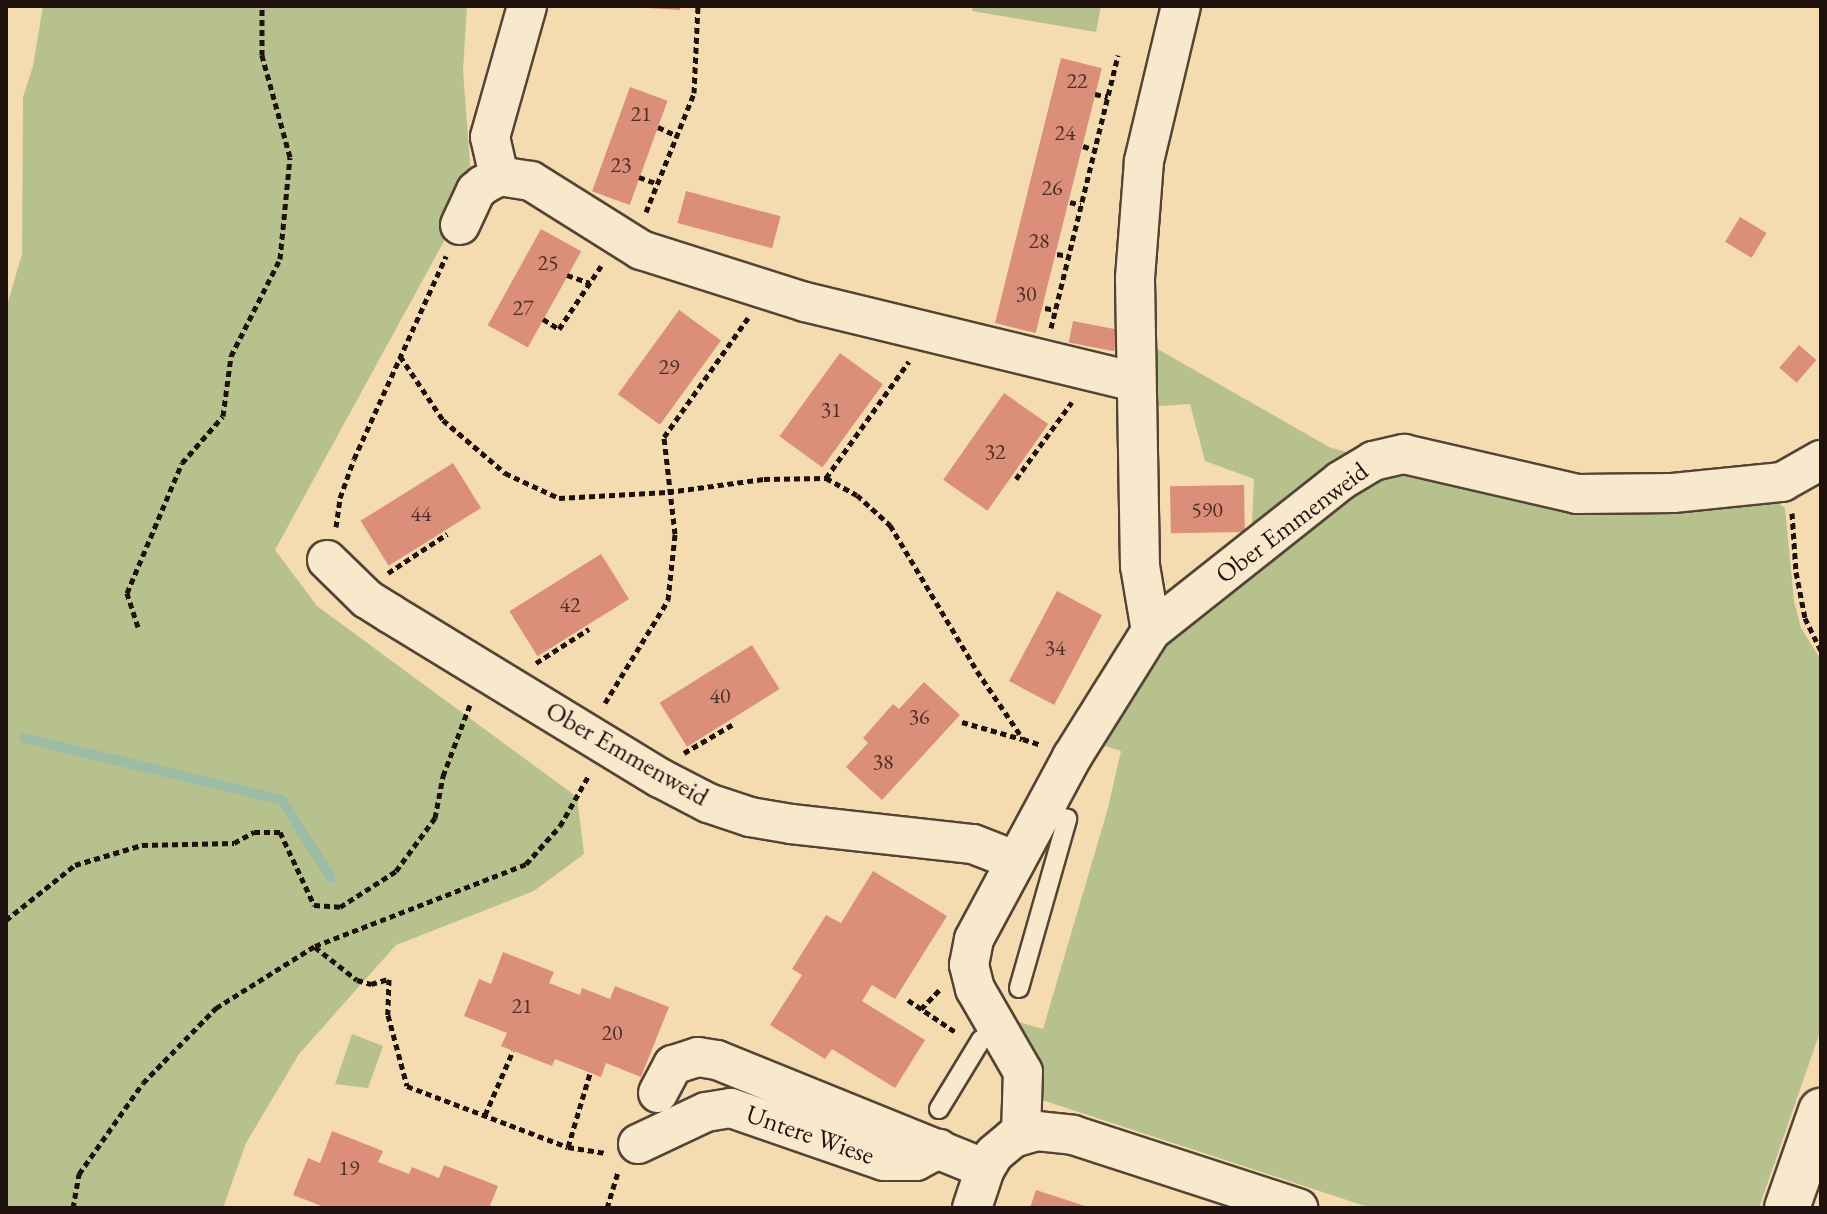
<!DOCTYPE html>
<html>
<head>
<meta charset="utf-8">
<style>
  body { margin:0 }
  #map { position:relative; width:1827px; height:1214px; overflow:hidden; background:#f4dcb0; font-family:"EB Garamond",serif }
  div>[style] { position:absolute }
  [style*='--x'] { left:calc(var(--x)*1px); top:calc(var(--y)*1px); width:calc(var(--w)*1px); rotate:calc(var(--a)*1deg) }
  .green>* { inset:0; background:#b7c18e }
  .stream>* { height:10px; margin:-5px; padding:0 5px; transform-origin:5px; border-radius:5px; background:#9cbca6 }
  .building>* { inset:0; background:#db8e7a; transform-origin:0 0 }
  .path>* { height:5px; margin-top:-2.5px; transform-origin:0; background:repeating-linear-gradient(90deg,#1f120e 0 6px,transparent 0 10px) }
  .roads { filter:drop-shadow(2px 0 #544436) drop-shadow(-2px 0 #544436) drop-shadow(0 2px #544436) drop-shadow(0 -2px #544436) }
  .service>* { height:18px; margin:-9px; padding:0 9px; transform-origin:9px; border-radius:9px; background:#f8e8cc }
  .minor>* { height:38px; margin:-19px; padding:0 19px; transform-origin:19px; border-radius:19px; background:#f8e8cc }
  .tertiary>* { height:44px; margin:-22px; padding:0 22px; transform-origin:22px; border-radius:22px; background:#f8e8cc }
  span { translate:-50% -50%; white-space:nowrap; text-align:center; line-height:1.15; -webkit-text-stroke:8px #f8e8cc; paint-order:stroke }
  .number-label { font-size:22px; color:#4e3129 }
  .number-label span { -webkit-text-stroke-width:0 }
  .street-label { font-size:26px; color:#1f120e }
  .frame { position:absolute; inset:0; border:8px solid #1f120e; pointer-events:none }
</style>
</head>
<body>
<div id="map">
  <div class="green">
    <div style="clip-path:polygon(43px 6px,467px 6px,463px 70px,472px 190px,275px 550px,317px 606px,577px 797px,584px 854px,534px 891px,396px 945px,299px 1054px,246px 1143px,223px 1208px,6px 1208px,6px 309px,22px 254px,23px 97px,33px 66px)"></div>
    <div style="clip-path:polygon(973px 6px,1101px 6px,1096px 32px,972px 11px)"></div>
    <div style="clip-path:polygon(1147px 343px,1329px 447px,1360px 456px,1251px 545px,1254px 479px,1205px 461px,1190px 404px,1147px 407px)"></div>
    <div style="clip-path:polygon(1374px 469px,1767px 495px,1785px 508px,1794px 601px,1801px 628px,1821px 660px,1821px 1029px,1759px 1208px,1371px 1208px,1039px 1099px,1017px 1028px,1019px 1022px,1043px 1029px,1108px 808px,1121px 751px,1096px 743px,1156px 655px,1183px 623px)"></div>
    <div style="clip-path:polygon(352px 1034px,383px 1046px,368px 1088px,335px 1084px)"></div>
  </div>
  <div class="stream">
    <div style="--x:24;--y:738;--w:265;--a:13.5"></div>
    <div style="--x:282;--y:800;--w:92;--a:57.9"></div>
  </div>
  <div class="building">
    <div style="clip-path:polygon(647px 6px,680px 6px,680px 10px,647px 8px)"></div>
    <div style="left:1061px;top:58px;width:42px;height:273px;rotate:14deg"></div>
    <div style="left:630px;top:87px;width:40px;height:111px;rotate:20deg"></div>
    <div style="left:686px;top:191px;width:98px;height:33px;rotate:15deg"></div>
    <div style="left:1740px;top:217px;width:31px;height:29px;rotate:31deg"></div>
    <div style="left:541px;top:229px;width:46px;height:110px;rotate:29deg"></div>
    <div style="left:679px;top:310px;width:52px;height:104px;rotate:36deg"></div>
    <div style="left:1073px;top:321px;width:46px;height:22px;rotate:11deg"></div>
    <div style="left:1799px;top:345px;width:23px;height:30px;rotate:41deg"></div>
    <div style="left:840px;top:353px;width:53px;height:103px;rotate:36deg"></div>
    <div style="left:1004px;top:393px;width:54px;height:106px;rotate:35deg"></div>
    <div style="left:453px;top:463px;width:53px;height:109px;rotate:58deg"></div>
    <div style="left:1244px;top:485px;width:47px;height:74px;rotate:89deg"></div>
    <div style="left:601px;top:554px;width:53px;height:108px;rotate:58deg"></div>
    <div style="left:1057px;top:591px;width:51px;height:102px;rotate:28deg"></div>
    <div style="left:752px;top:645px;width:52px;height:109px;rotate:58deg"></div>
    <div style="clip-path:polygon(924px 682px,960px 715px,882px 800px,846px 767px,868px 743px,863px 738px,893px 704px,899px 709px)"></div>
    <div style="clip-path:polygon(873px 871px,947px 916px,895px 999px,872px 985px,862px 1001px,925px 1040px,895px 1088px,832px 1049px,825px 1059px,770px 1025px,802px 975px,792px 969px,826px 915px,841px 923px)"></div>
    <div style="clip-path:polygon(503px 952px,554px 972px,549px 983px,580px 995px,582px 988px,610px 999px,615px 986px,669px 1007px,641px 1077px,606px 1063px,601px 1077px,555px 1059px,552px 1066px,501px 1046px,507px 1033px,464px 1016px,479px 979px,491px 984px)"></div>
    <div style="clip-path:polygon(332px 1131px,383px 1151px,378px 1162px,409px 1174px,412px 1167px,439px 1178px,444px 1165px,498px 1186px,489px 1208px,327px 1208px,293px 1195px,308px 1158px,320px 1163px)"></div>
    <div style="clip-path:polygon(1036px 1190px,1088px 1207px,1088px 1208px,1030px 1208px)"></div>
  </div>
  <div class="path">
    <div style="--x:1095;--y:94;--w:13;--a:13"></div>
    <div style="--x:658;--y:127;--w:21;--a:25"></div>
    <div style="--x:1083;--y:146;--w:13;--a:18"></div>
    <div style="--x:639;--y:177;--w:20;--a:20"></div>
    <div style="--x:1070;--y:202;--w:11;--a:15"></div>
    <div style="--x:646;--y:212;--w:128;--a:-68"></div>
    <div style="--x:694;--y:93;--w:87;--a:-87.4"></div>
    <div style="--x:1057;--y:254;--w:12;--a:9"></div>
    <div style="--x:567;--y:275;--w:24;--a:19"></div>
    <div style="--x:1045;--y:308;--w:10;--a:11"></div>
    <div style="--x:543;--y:319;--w:19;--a:32"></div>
    <div style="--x:559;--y:329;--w:76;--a:-56.3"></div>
    <div style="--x:1051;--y:328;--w:281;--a:-76.2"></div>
    <div style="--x:400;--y:356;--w:77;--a:56.1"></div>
    <div style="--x:443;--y:420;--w:82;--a:40.5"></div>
    <div style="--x:505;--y:473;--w:60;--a:24.8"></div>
    <div style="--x:559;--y:498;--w:109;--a:-3.2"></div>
    <div style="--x:668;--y:492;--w:97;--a:-7.7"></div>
    <div style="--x:764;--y:479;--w:62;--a:-0.9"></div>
    <div style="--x:826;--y:478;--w:35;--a:29"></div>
    <div style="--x:857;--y:495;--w:45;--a:42.3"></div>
    <div style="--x:890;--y:525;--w:170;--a:59.2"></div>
    <div style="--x:977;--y:671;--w:82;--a:55.9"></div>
    <div style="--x:1023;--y:739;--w:19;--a:18"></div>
    <div style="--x:826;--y:478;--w:143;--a:-54.6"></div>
    <div style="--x:1016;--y:479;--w:95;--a:-54"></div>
    <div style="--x:1792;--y:513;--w:59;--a:86.1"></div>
    <div style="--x:1796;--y:572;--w:47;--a:78.9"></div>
    <div style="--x:1805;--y:618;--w:37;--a:64"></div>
    <div style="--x:336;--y:527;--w:29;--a:-82"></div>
    <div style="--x:340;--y:498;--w:41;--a:-70.3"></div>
    <div style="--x:354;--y:459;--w:223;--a:-65.6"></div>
    <div style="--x:388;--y:573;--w:71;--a:-33.5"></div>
    <div style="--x:138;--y:627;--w:36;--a:-108"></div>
    <div style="--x:127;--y:593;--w:141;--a:-67.1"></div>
    <div style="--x:182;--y:463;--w:62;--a:-48.9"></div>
    <div style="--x:223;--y:416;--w:61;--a:-82.4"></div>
    <div style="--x:231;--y:356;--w:109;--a:-63.2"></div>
    <div style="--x:280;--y:259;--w:102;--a:-84.4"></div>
    <div style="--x:290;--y:157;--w:106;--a:-105.4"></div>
    <div style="--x:262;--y:55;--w:49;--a:-90"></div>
    <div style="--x:536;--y:663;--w:63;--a:-32.7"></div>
    <div style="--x:605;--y:703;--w:121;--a:-58.5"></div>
    <div style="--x:668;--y:600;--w:66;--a:-83.9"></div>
    <div style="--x:675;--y:534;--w:98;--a:-96.5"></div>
    <div style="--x:664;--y:437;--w:146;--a:-54.8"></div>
    <div style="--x:962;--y:722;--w:62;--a:15.8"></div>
    <div style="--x:684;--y:753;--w:59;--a:-30.5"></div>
    <div style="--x:6;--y:920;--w:88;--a:-38.6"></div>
    <div style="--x:75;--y:865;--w:70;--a:-16.6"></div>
    <div style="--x:142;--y:845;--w:92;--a:-1.2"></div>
    <div style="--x:234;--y:843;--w:23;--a:-29"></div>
    <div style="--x:254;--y:832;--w:26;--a:0"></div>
    <div style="--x:280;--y:832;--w:81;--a:65"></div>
    <div style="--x:314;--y:905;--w:26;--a:4"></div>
    <div style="--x:340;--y:907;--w:67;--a:-32.7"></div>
    <div style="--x:396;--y:871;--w:66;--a:-53.7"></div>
    <div style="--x:435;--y:818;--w:43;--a:-79.2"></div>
    <div style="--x:443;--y:776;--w:79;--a:-69.3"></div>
    <div style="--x:315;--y:947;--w:53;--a:38.2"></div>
    <div style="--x:357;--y:980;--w:15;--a:16"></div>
    <div style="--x:371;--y:984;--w:19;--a:-16"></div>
    <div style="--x:389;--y:979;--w:36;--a:92"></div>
    <div style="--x:388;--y:1015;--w:73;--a:75"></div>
    <div style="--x:407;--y:1086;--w:172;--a:20.8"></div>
    <div style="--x:568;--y:1147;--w:38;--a:9"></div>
    <div style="--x:908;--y:1000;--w:59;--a:34"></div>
    <div style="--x:921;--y:1009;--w:28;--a:-46"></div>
    <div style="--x:485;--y:1115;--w:70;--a:-66.4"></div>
    <div style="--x:568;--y:1147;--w:77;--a:-73.4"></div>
    <div style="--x:73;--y:1208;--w:35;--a:-80"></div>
    <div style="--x:79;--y:1174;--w:111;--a:-54.9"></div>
    <div style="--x:143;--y:1083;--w:105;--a:-45.8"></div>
    <div style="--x:216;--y:1008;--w:117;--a:-32.1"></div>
    <div style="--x:315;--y:946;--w:226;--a:-21.2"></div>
    <div style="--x:526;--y:864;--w:51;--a:-48.2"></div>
    <div style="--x:560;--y:826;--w:59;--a:-60.4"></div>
    <div style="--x:607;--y:1208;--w:39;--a:-73"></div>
  </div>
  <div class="roads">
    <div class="service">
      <div style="--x:1019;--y:988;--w:176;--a:-74.1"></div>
      <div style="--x:1067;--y:819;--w:28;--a:-165"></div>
      <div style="--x:939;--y:1109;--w:81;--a:-58.7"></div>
      <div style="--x:981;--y:1040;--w:22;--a:-36"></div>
    </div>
    <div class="minor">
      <div style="--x:499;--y:176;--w:40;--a:-103"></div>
      <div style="--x:490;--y:137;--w:136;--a:-74.2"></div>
      <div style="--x:460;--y:225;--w:38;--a:-65"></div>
      <div style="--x:476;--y:191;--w:9;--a:-41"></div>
      <div style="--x:483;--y:185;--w:18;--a:-29"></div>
      <div style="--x:499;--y:176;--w:32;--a:9"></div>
      <div style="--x:531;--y:181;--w:130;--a:32.1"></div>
      <div style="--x:641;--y:250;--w:172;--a:17.6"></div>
      <div style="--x:805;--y:302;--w:340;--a:13.6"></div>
      <div style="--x:327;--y:560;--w:56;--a:44.3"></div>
      <div style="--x:367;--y:599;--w:28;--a:32"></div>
      <div style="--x:391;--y:614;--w:315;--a:31.4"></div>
      <div style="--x:660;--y:778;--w:54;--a:27.5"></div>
      <div style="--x:708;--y:803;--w:44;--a:18.4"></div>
      <div style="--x:750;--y:817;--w:42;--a:9.7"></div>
      <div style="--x:791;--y:824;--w:183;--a:6.3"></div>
      <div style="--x:973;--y:844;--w:44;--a:21.3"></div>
      <div style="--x:1151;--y:631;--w:66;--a:-99.6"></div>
      <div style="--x:1140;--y:566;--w:288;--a:-91"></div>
      <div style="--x:1135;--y:278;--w:117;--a:-85.6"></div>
      <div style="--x:1144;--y:161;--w:159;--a:-76.6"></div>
      <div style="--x:658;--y:1093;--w:32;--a:-62"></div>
      <div style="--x:673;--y:1065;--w:26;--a:-18"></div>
      <div style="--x:698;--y:1057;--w:19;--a:9"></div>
      <div style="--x:717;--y:1060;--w:289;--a:22.1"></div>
      <div style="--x:1021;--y:1134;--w:62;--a:-88.2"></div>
      <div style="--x:1023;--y:1072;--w:96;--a:-120"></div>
      <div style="--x:975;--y:989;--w:25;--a:-104"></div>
      <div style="--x:969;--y:965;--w:26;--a:-79"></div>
      <div style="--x:974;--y:939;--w:207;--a:-61.7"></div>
      <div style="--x:1072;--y:757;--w:149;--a:-57.9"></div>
      <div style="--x:1151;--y:631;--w:241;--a:-38.4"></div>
      <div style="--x:1340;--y:481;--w:39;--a:-31"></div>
      <div style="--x:1373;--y:461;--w:32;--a:-13"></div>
      <div style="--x:1404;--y:454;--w:178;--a:13"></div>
      <div style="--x:1577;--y:494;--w:96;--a:-0.6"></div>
      <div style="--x:1673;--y:493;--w:110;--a:-5.8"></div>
      <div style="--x:1782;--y:482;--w:45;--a:-29.4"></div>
      <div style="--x:638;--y:1144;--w:75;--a:-25.2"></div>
      <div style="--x:706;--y:1112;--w:25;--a:-9"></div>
      <div style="--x:731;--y:1108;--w:162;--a:19.1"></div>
      <div style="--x:884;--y:1161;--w:32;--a:0"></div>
      <div style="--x:916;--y:1161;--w:26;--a:-28"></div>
      <div style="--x:972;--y:1208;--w:41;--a:-71.6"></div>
      <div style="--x:985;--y:1169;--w:17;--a:-59"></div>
      <div style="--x:994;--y:1154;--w:25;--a:-40"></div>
      <div style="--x:1013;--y:1138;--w:25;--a:-16"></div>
      <div style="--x:1037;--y:1131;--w:36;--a:6"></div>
      <div style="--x:1073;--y:1135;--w:237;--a:18"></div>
    </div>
    <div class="tertiary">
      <div style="--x:1787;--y:1208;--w:103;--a:-70.7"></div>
    </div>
  </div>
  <div class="number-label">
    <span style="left:1077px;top:81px">22</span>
    <span style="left:641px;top:114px">21</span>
    <span style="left:1065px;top:133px">24</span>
    <span style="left:621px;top:165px">23</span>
    <span style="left:1052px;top:188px">26</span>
    <span style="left:1039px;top:241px">28</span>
    <span style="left:548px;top:263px">25</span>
    <span style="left:1026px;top:294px">30</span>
    <span style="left:523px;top:308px">27</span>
    <span style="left:669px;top:367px">29</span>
    <span style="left:831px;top:410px">31</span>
    <span style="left:995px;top:452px">32</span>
    <span style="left:1207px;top:510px">590</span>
    <span style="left:421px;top:514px">44</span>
    <span style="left:570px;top:605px">42</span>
    <span style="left:1055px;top:648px">34</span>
    <span style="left:720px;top:696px">40</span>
    <span style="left:919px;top:717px">36</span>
    <span style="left:883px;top:762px">38</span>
    <span style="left:522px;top:1006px">21</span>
    <span style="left:612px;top:1033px">20</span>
    <span style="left:349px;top:1168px">19</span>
  </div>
  <div class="street-label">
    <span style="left:1292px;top:523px;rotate:-37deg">Ober Emmenweid</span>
    <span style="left:627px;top:754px;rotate:30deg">Ober Emmenweid</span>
    <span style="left:810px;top:1135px;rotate:19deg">Untere Wiese</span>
  </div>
  <div class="frame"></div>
</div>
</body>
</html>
